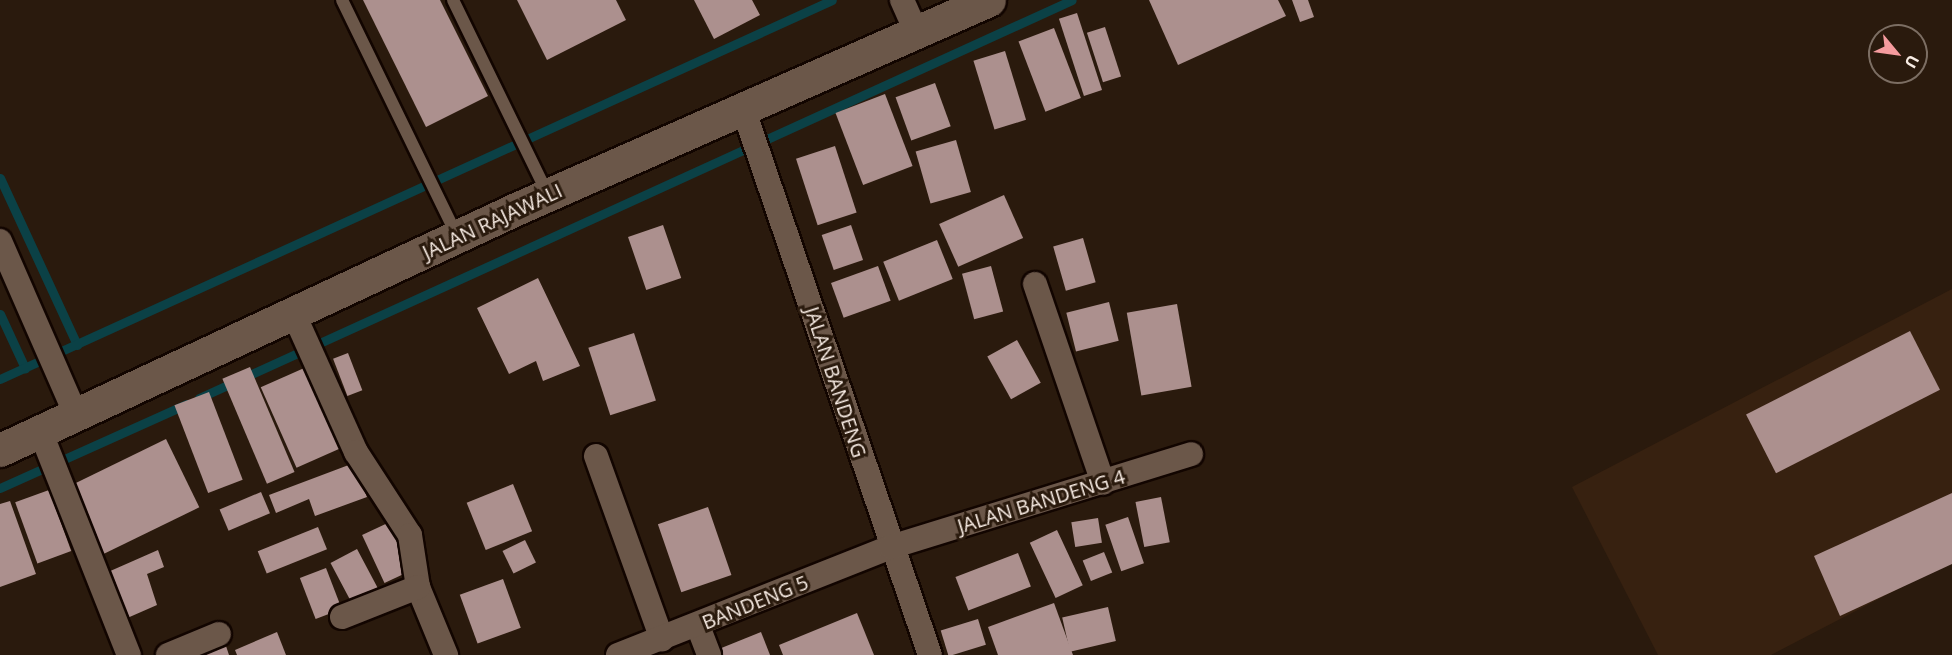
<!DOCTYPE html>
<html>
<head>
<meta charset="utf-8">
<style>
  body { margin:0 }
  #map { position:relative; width:1952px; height:655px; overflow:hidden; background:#2a1a0d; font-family:"Open Sans",sans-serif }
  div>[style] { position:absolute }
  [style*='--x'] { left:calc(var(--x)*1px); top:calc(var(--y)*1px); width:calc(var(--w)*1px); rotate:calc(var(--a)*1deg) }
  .built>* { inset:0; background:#372110 }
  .stream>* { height:9px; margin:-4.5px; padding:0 4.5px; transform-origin:4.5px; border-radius:4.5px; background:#0b4146 }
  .building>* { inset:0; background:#ac908e; transform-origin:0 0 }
  .roads { filter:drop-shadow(2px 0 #120500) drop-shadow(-2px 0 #120500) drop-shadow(0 2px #120500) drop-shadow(0 -2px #120500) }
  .lane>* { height:12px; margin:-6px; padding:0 6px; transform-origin:6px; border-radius:6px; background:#6b5749 }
  .street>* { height:24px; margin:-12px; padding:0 12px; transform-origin:12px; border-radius:12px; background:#6b5749 }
  .secondary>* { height:33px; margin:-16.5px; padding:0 16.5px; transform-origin:16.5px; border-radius:16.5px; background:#6b5749 }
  span { translate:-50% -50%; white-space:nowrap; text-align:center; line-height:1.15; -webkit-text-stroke:6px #2a1a0d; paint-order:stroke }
  .street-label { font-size:20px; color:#f8ece4 }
  .north { position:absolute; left:1868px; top:24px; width:60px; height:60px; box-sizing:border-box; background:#2a1a0d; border:2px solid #7c6e63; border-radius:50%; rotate:119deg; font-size:16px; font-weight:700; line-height:24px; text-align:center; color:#f8ece4 }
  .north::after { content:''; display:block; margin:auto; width:21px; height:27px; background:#f59b9e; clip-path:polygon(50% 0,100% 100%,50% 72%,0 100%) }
</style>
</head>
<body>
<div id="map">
  <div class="built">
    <div style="clip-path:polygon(1952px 289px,1952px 561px,1771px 655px,1658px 655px,1572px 487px)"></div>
  </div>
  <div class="stream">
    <div style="--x:0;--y:178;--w:184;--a:65.2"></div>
    <div style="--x:0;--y:314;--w:60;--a:65.2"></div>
    <div style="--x:0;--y:379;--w:914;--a:-24.49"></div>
    <div style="--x:199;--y:398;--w:959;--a:-24.51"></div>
    <div style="--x:0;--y:488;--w:205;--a:-24.2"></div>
  </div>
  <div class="building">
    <div style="clip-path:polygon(363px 0,440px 0,488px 96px,426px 127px)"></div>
    <div style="clip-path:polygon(517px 0,616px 0,626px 20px,547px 60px)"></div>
    <div style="clip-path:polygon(694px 0,752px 0,760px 15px,714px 39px)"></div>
    <div style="clip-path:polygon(1149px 0,1278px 0,1286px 16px,1178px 65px)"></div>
    <div style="clip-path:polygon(1292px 0,1308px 0,1314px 17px,1300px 22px)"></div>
    <div style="left:1077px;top:13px;width:81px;height:19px;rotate:72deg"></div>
    <div style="left:1105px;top:27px;width:52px;height:19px;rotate:72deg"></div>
    <div style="left:1054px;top:28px;width:75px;height:38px;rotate:69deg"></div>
    <div style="left:1005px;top:51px;width:72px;height:33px;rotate:73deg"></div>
    <div style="left:935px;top:83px;width:46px;height:42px;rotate:70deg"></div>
    <div style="left:885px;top:94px;width:77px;height:53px;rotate:69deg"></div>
    <div style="left:956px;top:140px;width:54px;height:42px;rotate:74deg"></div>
    <div style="left:835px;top:146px;width:70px;height:41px;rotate:72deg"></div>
    <div style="left:1004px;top:195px;width:47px;height:71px;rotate:66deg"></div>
    <div style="left:663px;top:225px;width:56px;height:37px;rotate:71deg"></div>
    <div style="left:851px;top:225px;width:37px;height:31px;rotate:71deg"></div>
    <div style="left:1083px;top:238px;width:46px;height:31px;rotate:74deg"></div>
    <div style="left:937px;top:240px;width:42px;height:58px;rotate:68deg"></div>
    <div style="left:878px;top:266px;width:37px;height:50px;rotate:70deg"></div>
    <div style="left:991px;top:266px;width:47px;height:30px;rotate:75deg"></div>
    <div style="clip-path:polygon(538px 278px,580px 366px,543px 381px,536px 361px,509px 374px,477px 308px)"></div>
    <div style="left:1109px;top:302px;width:40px;height:44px;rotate:76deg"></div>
    <div style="left:1177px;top:304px;width:84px;height:51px;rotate:80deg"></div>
    <div style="left:1910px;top:331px;width:66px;height:184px;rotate:63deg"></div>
    <div style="left:634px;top:333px;width:71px;height:48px;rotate:72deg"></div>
    <div style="left:1017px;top:340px;width:49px;height:34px;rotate:61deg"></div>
    <div style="left:348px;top:353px;width:40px;height:16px;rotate:69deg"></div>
    <div style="left:311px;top:365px;width:88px;height:55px;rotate:66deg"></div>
    <div style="left:250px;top:367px;width:114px;height:30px;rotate:67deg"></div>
    <div style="left:209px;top:392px;width:94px;height:37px;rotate:69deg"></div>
    <div style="left:166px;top:439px;width:76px;height:114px;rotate:64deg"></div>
    <div style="clip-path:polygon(354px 463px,367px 497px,315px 516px,309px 499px,276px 513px,269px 495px)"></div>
    <div style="left:513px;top:484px;width:51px;height:50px;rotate:68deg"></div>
    <div style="left:49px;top:490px;width:65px;height:36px;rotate:70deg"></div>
    <div style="left:261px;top:492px;width:23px;height:45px;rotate:67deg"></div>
    <div style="clip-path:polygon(1952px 493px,1952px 564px,1840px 616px,1814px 556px)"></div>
    <div style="left:1161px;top:497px;width:46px;height:26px;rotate:79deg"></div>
    <div style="clip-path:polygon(10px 501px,36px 574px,0 587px,0 504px)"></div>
    <div style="left:708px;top:507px;width:72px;height:53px;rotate:71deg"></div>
    <div style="left:1128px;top:517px;width:49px;height:24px;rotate:71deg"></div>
    <div style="left:1098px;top:518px;width:25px;height:27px;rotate:81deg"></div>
    <div style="left:392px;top:521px;width:53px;height:33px;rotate:65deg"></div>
    <div style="left:318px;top:527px;width:24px;height:65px;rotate:68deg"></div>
    <div style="left:1057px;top:530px;width:61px;height:30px;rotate:65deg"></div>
    <div style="left:525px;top:540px;width:25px;height:25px;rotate:64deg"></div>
    <div style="left:357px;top:549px;width:45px;height:30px;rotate:62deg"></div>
    <div style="clip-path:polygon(158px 550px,164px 567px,147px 574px,157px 605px,125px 619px,108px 572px)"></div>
    <div style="left:1104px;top:552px;width:22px;height:23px;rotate:68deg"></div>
    <div style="left:1018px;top:553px;width:36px;height:67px;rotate:69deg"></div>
    <div style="left:326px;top:568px;width:44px;height:28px;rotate:69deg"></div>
    <div style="left:503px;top:579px;width:52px;height:46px;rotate:70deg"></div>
    <div style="clip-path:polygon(1054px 603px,1073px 655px,998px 655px,988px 627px)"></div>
    <div style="left:1108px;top:607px;width:35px;height:47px;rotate:77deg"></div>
    <div style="clip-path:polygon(857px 613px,874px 655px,783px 655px,779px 645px)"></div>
    <div style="left:978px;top:619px;width:27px;height:39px;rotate:73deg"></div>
    <div style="clip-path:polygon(277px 632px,286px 655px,237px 655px,235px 650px)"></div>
    <div style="clip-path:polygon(761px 632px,770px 655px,709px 655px,709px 653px)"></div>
    <div style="clip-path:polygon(226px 646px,229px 655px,203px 655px)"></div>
  </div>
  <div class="roads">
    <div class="lane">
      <div style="--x:342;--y:0;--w:263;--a:64"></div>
      <div style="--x:453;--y:0;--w:215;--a:64"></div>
    </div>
    <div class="street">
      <div style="--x:902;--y:0;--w:35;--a:66"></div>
      <div style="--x:743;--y:108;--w:578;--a:71.13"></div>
      <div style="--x:0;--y:241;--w:192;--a:66.4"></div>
      <div style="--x:1035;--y:284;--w:210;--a:71.1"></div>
      <div style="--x:293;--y:312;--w:154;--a:65.8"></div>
      <div style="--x:356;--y:452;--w:99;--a:57"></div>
      <div style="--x:410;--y:535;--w:53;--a:81.3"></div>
      <div style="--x:418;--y:587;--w:74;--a:67.6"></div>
      <div style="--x:41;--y:433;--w:239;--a:68.4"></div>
      <div style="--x:596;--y:456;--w:195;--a:70.2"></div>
      <div style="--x:342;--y:617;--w:82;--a:-21.5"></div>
      <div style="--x:698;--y:626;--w:31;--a:69"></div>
      <div style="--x:168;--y:655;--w:55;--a:-22.4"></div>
      <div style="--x:618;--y:655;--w:294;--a:-21.6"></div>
      <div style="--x:891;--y:547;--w:314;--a:-17.2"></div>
    </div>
    <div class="secondary">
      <div style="--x:0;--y:450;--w:570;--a:-25.04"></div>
      <div style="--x:516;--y:209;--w:517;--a:-23.84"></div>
    </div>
  </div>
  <div class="street-label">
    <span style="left:492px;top:221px;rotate:-25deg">JALAN RAJAWALI</span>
    <span style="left:836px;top:382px;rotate:72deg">JALAN BANDENG</span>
    <span style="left:1041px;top:501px;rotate:-17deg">JALAN BANDENG 4</span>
    <span style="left:755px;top:602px;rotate:-22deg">BANDENG 5</span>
  </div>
  <div class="north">U</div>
</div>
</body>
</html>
